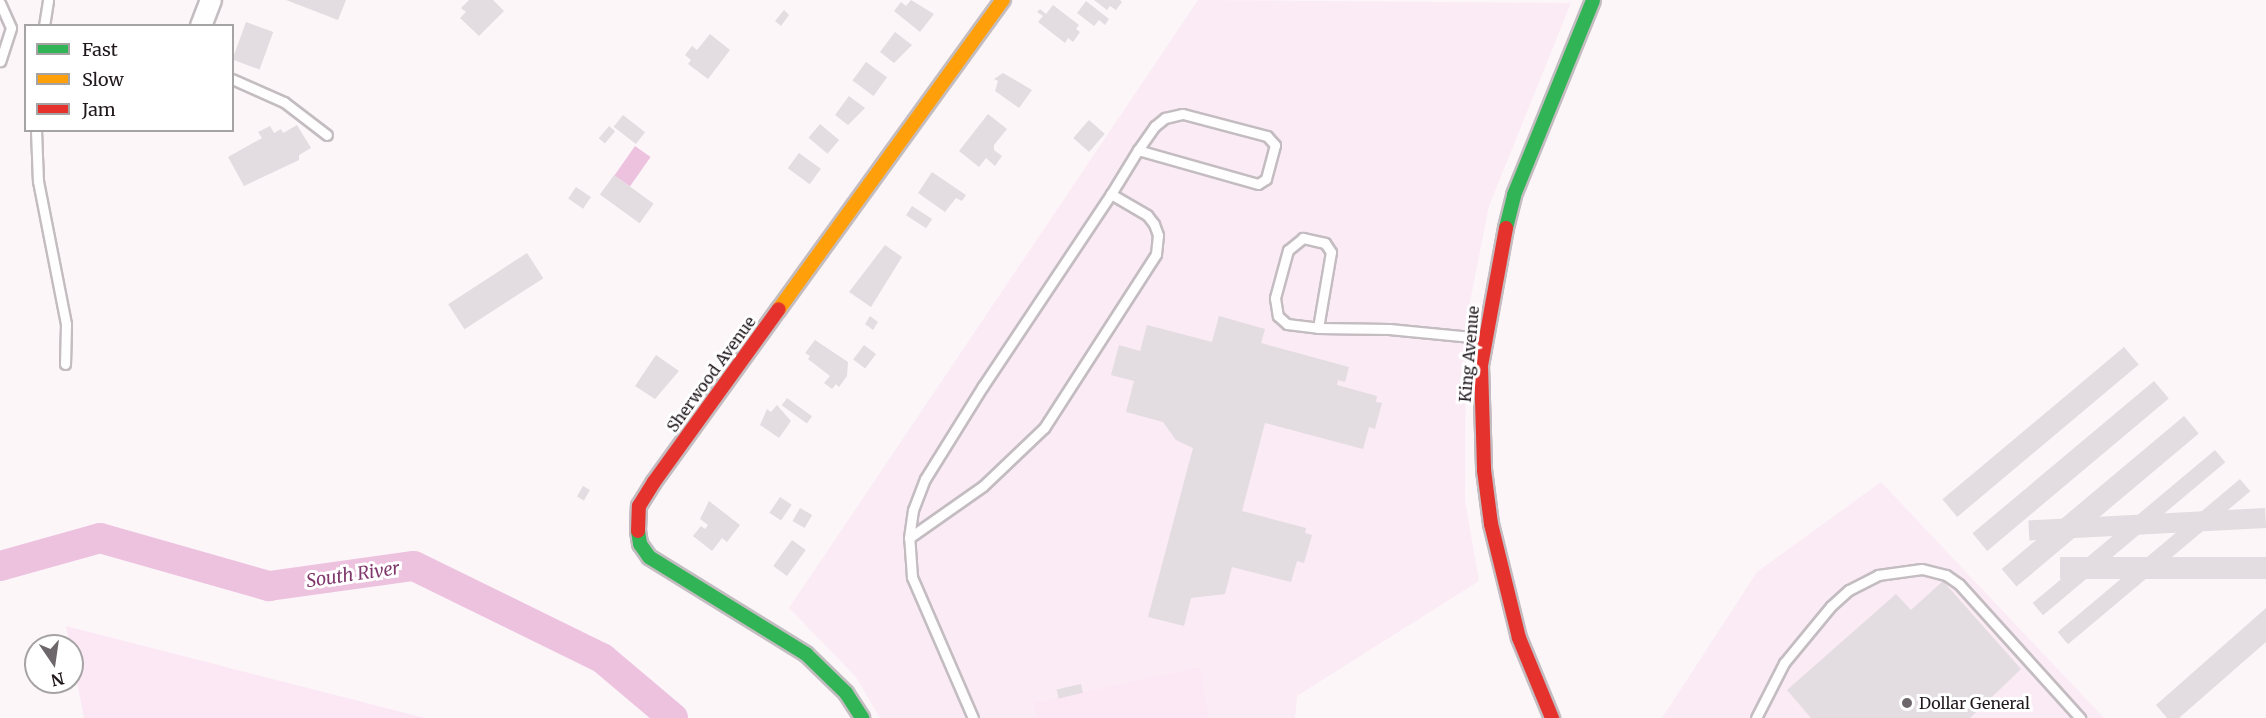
<!DOCTYPE html>
<html>
<head>
<meta charset="utf-8">
<style>
  body { margin:0 }
  #map { position:relative; width:2266px; height:718px; overflow:hidden; background:#fcf6f9; font-family:Merriweather,serif }
  div>[style] { position:absolute }
  [style*='--x'] { left:calc(var(--x)*1px); top:calc(var(--y)*1px); width:calc(var(--w)*1px); rotate:calc(var(--a)*1deg) }
  .built>* { inset:0; background:#fbebf5 }
  .green>* { inset:0; background:#fce8f5 }
  .water>* { inset:0; background:#edc2df; transform-origin:0 0 }
  .river>* { height:30px; margin:-15px; padding:0 15px; transform-origin:15px; border-radius:15px; background:#edc2df }
  .building>* { inset:0; background:#e3dce0; transform-origin:0 0 }
  .roads { filter:drop-shadow(2px 0 #c3bcc0) drop-shadow(-2px 0 #c3bcc0) drop-shadow(0 2px #c3bcc0) drop-shadow(0 -2px #c3bcc0) }
  .lane>* { height:9px; margin:-4.5px; padding:0 4.5px; transform-origin:4.5px; border-radius:4.5px; background:#fffefe }
  .street>* { height:20px; margin:-10px; padding:0 10px; transform-origin:10px; border-radius:10px; background:#fffefe }
  .fast>* { height:14px; margin:-7px; padding:0 7px; transform-origin:7px; border-radius:7px; background:#30b455 }
  .slow>* { height:14px; margin:-7px; padding:0 7px; transform-origin:7px; border-radius:7px; background:#ff9f0a }
  .jam>* { height:14px; margin:-7px; padding:0 7px; transform-origin:7px; border-radius:7px; background:#e5322d }
  .dots>* { width:16px; height:16px; translate:-50% -50%; box-sizing:border-box; border:3px solid #fff; border-radius:50% }
  span { translate:-50% -50%; white-space:nowrap; text-align:center; line-height:1.15; -webkit-text-stroke:6px #fff; paint-order:stroke }
  .street-label { font-size:16px; color:#20181d }
  .poi-label { font-size:16px; color:#20181d }
  .left { translate:0 -50%; text-align:left }
  .water-label { font-size:18px; color:#7f386c; font-style:italic }
  .legend { position:absolute; left:24px; top:24px; width:210px; height:108px; box-sizing:border-box; background:#fff; border:2px solid #a6a3a5; margin:0; padding:8px 10px; list-style:none; font-size:18px; color:#20181d }
  .legend li { display:flex; align-items:center; gap:12px; height:30px }
  .legend b { width:30px; border:2px solid #a6a3a5 }
  .north { position:absolute; left:24px; top:634px; width:60px; height:60px; box-sizing:border-box; background:#fff; border:2px solid #a6a3a5; border-radius:50%; rotate:167deg; font-size:16px; font-weight:700; line-height:24px; text-align:center; color:#20181d }
  .north::after { content:''; display:block; margin:auto; width:21px; height:27px; background:#6d666a; clip-path:polygon(50% 0,100% 100%,50% 72%,0 100%) }
</style>
</head>
<body>
<div id="map">
  <div class="built">
    <div style="clip-path:polygon(1198px 0,1571px 3px,1489px 206px,1466px 322px,1465px 500px,1479px 581px,1297px 696px,1295px 718px,880px 718px,856px 677px,789px 608px)"></div>
    <div style="clip-path:polygon(1881px 482px,2104px 718px,1662px 718px,1757px 572px)"></div>
  </div>
  <div class="green">
    <div style="clip-path:polygon(66px 626px,425px 718px,84px 718px)"></div>
    <div style="clip-path:polygon(1200px 667px,1208px 718px,1037px 718px,1034px 703px)"></div>
  </div>
  <div class="water">
    <div style="left:635px;top:146px;width:19px;height:36px;rotate:35deg"></div>
  </div>
  <div class="river">
    <div style="--x:0;--y:566;--w:104;--a:-15.6"></div>
    <div style="--x:100;--y:538;--w:176;--a:15.9"></div>
    <div style="--x:269;--y:586;--w:146;--a:-7.9"></div>
    <div style="--x:414;--y:566;--w:209;--a:26.1"></div>
    <div style="--x:602;--y:658;--w:93;--a:40.2"></div>
  </div>
  <div class="building">
    <div style="clip-path:polygon(286px 0,346px 0,338px 20px)"></div>
    <div style="clip-path:polygon(469px 0,493px 0,504px 11px,479px 36px,460px 18px,466px 12px,461px 8px)"></div>
    <div style="clip-path:polygon(911px 0,934px 14px,920px 32px,894px 11px,901px 2px,906px 6px)"></div>
    <div style="clip-path:polygon(1094px 0,1120px 0,1122px 2px,1116px 10px,1110px 6px,1107px 10px)"></div>
    <div style="clip-path:polygon(1086px 1px,1109px 19px,1105px 25px,1099px 20px,1094px 26px,1077px 13px)"></div>
    <div style="clip-path:polygon(1053px 5px,1079px 25px,1076px 29px,1080px 32px,1073px 42px,1068px 38px,1065px 43px,1038px 22px,1043px 16px,1037px 12px,1040px 9px,1046px 14px)"></div>
    <div style="clip-path:polygon(784px 10px,789px 15px,781px 26px,775px 21px)"></div>
    <div style="left:246px;top:22px;width:29px;height:40px;rotate:20deg"></div>
    <div style="clip-path:polygon(895px 32px,912px 45px,894px 63px,880px 52px)"></div>
    <div style="clip-path:polygon(710px 34px,730px 50px,708px 79px,688px 64px,691px 60px,685px 55px,692px 46px,697px 50px)"></div>
    <div style="left:866px;top:62px;width:26px;height:23px;rotate:36deg"></div>
    <div style="clip-path:polygon(1003px 73px,1032px 90px,1019px 108px,995px 91px,998px 81px,994px 79px)"></div>
    <div style="clip-path:polygon(849px 96px,865px 108px,848px 125px,835px 115px)"></div>
    <div style="clip-path:polygon(988px 114px,1007px 129px,994px 145px,994px 150px,1002px 156px,995px 166px,986px 158px,979px 167px,959px 151px)"></div>
    <div style="left:623px;top:115px;width:28px;height:15px;rotate:38deg"></div>
    <div style="left:1089px;top:120px;width:21px;height:24px;rotate:41deg"></div>
    <div style="left:820px;top:124px;width:25px;height:18px;rotate:40deg"></div>
    <div style="clip-path:polygon(297px 125px,311px 148px,299px 155px,299px 160px,244px 186px,228px 157px,262px 138px,258px 132px,270px 126px,274px 133px,281px 129px,283px 133px)"></div>
    <div style="left:609px;top:126px;width:8px;height:16px;rotate:40deg"></div>
    <div style="left:799px;top:153px;width:27px;height:19px;rotate:36deg"></div>
    <div style="clip-path:polygon(932px 172px,966px 195px,962px 201px,956px 198px,945px 212px,918px 193px)"></div>
    <div style="left:614px;top:175px;width:49px;height:24px;rotate:36deg"></div>
    <div style="left:576px;top:187px;width:18px;height:14px;rotate:34deg"></div>
    <div style="left:912px;top:206px;width:24px;height:11px;rotate:33deg"></div>
    <div style="clip-path:polygon(885px 245px,902px 257px,871px 307px,849px 292px)"></div>
    <div style="left:527px;top:253px;width:30px;height:94px;rotate:57deg"></div>
    <div style="clip-path:polygon(870px 316px,878px 322px,873px 330px,865px 324px)"></div>
    <div style="clip-path:polygon(1219px 316px,1265px 329px,1261px 343px,1349px 367px,1345px 382px,1338px 380px,1337px 385px,1377px 396px,1376px 402px,1382px 403px,1375px 429px,1369px 427px,1363px 449px,1265px 423px,1242px 511px,1306px 528px,1305px 533px,1312px 535px,1304px 563px,1297px 561px,1291px 582px,1232px 567px,1225px 594px,1191px 598px,1184px 626px,1148px 617px,1193px 448px,1176px 440px,1163px 422px,1126px 412px,1134px 381px,1111px 375px,1119px 345px,1140px 351px,1147px 325px,1212px 342px)"></div>
    <div style="clip-path:polygon(815px 340px,848px 362px,847px 376px,839px 387px,836px 384px,832px 389px,824px 383px,830px 376px,808px 359px,810px 356px,805px 353px)"></div>
    <div style="left:864px;top:345px;width:15px;height:18px;rotate:37deg"></div>
    <div style="left:2124px;top:347px;width:23px;height:237px;rotate:50deg"></div>
    <div style="clip-path:polygon(656px 355px,679px 371px,655px 399px,635px 386px)"></div>
    <div style="left:2154px;top:381px;width:23px;height:237px;rotate:50deg"></div>
    <div style="left:787px;top:398px;width:31px;height:9px;rotate:36deg"></div>
    <div style="clip-path:polygon(777px 405px,791px 421px,779px 438px,760px 425px,767px 409px,771px 412px)"></div>
    <div style="left:2184px;top:416px;width:23px;height:238px;rotate:50deg"></div>
    <div style="left:2215px;top:450px;width:16px;height:238px;rotate:50deg"></div>
    <div style="left:2240px;top:479px;width:16px;height:238px;rotate:50deg"></div>
    <div style="left:583px;top:486px;width:8px;height:12px;rotate:30deg"></div>
    <div style="left:780px;top:497px;width:14px;height:19px;rotate:34deg"></div>
    <div style="clip-path:polygon(709px 501px,740px 525px,727px 542px,722px 538px,712px 551px,693px 536px,701px 526px,705px 529px,708px 525px,700px 519px)"></div>
    <div style="left:800px;top:508px;width:14px;height:15px;rotate:30deg"></div>
    <div style="left:2265px;top:508px;width:20px;height:237px;rotate:87deg"></div>
    <div style="left:792px;top:540px;width:17px;height:32px;rotate:36deg"></div>
    <div style="left:2266px;top:557px;width:22px;height:206px;rotate:90deg"></div>
    <div style="clip-path:polygon(1943px 581px,2021px 669px,1970px 718px,1811px 718px,1787px 690px,1896px 594px,1911px 610px)"></div>
    <div style="clip-path:polygon(2266px 608px,2266px 642px,2179px 718px,2167px 718px,2156px 705px)"></div>
    <div style="left:1081px;top:684px;width:9px;height:25px;rotate:77deg"></div>
  </div>
  <div class="roads">
    <div class="lane">
      <div style="--x:0;--y:3;--w:27;--a:66"></div>
      <div style="--x:11;--y:28;--w:35;--a:108"></div>
      <div style="--x:44;--y:26;--w:26;--a:-81"></div>
      <div style="--x:232;--y:79;--w:57;--a:23.9"></div>
      <div style="--x:284;--y:102;--w:54;--a:37.5"></div>
      <div style="--x:36;--y:130;--w:51;--a:87.8"></div>
      <div style="--x:38;--y:181;--w:146;--a:78.9"></div>
      <div style="--x:66;--y:324;--w:40;--a:91.4"></div>
      <div style="--x:1318;--y:328;--w:77;--a:-80.3"></div>
      <div style="--x:1331;--y:252;--w:11;--a:-124"></div>
      <div style="--x:1325;--y:243;--w:23;--a:-167"></div>
      <div style="--x:1303;--y:238;--w:19;--a:141"></div>
      <div style="--x:1288;--y:250;--w:50;--a:105.2"></div>
      <div style="--x:1275;--y:298;--w:18;--a:81"></div>
      <div style="--x:1278;--y:316;--w:12;--a:42"></div>
      <div style="--x:1287;--y:324;--w:31;--a:7"></div>
      <div style="--x:1318;--y:328;--w:71;--a:0.8"></div>
      <div style="--x:1389;--y:329;--w:93;--a:5.5"></div>
      <div style="--x:909;--y:538;--w:90;--a:-35.1"></div>
      <div style="--x:983;--y:486;--w:84;--a:-43.6"></div>
      <div style="--x:1044;--y:428;--w:207;--a:-57.2"></div>
      <div style="--x:1156;--y:254;--w:19;--a:-84"></div>
      <div style="--x:1158;--y:235;--w:12;--a:-110"></div>
      <div style="--x:1154;--y:224;--w:11;--a:-128"></div>
      <div style="--x:1147;--y:215;--w:42;--a:-149.7"></div>
      <div style="--x:973;--y:718;--w:154;--a:-113.4"></div>
      <div style="--x:912;--y:577;--w:39;--a:-94"></div>
      <div style="--x:909;--y:538;--w:28;--a:-82"></div>
      <div style="--x:913;--y:510;--w:33;--a:-69"></div>
      <div style="--x:925;--y:479;--w:110;--a:-58.1"></div>
      <div style="--x:983;--y:386;--w:231;--a:-56.3"></div>
      <div style="--x:1111;--y:194;--w:52;--a:-58.5"></div>
      <div style="--x:1138;--y:150;--w:29;--a:-55"></div>
      <div style="--x:1155;--y:126;--w:13;--a:-39"></div>
      <div style="--x:1165;--y:118;--w:18;--a:-13"></div>
      <div style="--x:1183;--y:114;--w:87;--a:14.7"></div>
      <div style="--x:1267;--y:136;--w:12;--a:48"></div>
      <div style="--x:1275;--y:145;--w:35;--a:105"></div>
      <div style="--x:1266;--y:179;--w:9;--a:148"></div>
      <div style="--x:1258;--y:184;--w:125;--a:-164.2"></div>
      <div style="--x:1756;--y:718;--w:62;--a:-63"></div>
      <div style="--x:1784;--y:663;--w:74;--a:-50.5"></div>
      <div style="--x:1831;--y:606;--w:24;--a:-42"></div>
      <div style="--x:1849;--y:590;--w:33;--a:-27"></div>
      <div style="--x:1878;--y:575;--w:44;--a:-7.8"></div>
      <div style="--x:1922;--y:569;--w:25;--a:14"></div>
      <div style="--x:1946;--y:575;--w:16;--a:35"></div>
      <div style="--x:1959;--y:584;--w:181;--a:47.9"></div>
    </div>
    <div class="street">
      <div style="--x:201;--y:26;--w:28;--a:-69"></div>
    </div>
    <div class="fast">
      <div style="--x:1506;--y:228;--w:34;--a:-76"></div>
      <div style="--x:1514;--y:195;--w:210;--a:-67.9"></div>
      <div style="--x:638;--y:531;--w:13;--a:81"></div>
      <div style="--x:640;--y:544;--w:16;--a:55"></div>
      <div style="--x:649;--y:557;--w:185;--a:31.7"></div>
      <div style="--x:806;--y:654;--w:56;--a:44.3"></div>
      <div style="--x:846;--y:693;--w:30;--a:57"></div>
    </div>
    <div class="slow">
      <div style="--x:779;--y:309;--w:382;--a:-54.1"></div>
    </div>
    <div class="jam">
      <div style="--x:1506;--y:228;--w:140;--a:100.3"></div>
      <div style="--x:1481;--y:366;--w:104;--a:88.3"></div>
      <div style="--x:1484;--y:470;--w:54;--a:82.6"></div>
      <div style="--x:1491;--y:524;--w:117;--a:76.2"></div>
      <div style="--x:1519;--y:638;--w:87;--a:67.6"></div>
      <div style="--x:638;--y:531;--w:25;--a:-88"></div>
      <div style="--x:639;--y:506;--w:28;--a:-58"></div>
      <div style="--x:654;--y:482;--w:213;--a:-54.2"></div>
    </div>
  </div>
  <div class="dots">
    <div style="left:1907px;top:703px;background:#6d666a"></div>
  </div>
  <div class="street-label">
    <span style="left:1469px;top:354px;rotate:-85deg">King Avenue</span>
    <span style="left:711px;top:374px;rotate:-54deg">Sherwood Avenue</span>
  </div>
  <div class="poi-label">
    <span class="left" style="left:1919px;top:703px">Dollar General</span>
  </div>
  <div class="water-label">
    <span style="left:353px;top:575px;rotate:-8deg">South River</span>
  </div>
  <ul class="legend">
  <li><b style="height:8px;background:#30b455"></b>Fast</li>
  <li><b style="height:8px;background:#ff9f0a"></b>Slow</li>
  <li><b style="height:8px;background:#e5322d"></b>Jam</li>
  </ul>
  <div class="north">N</div>
</div>
</body>
</html>
